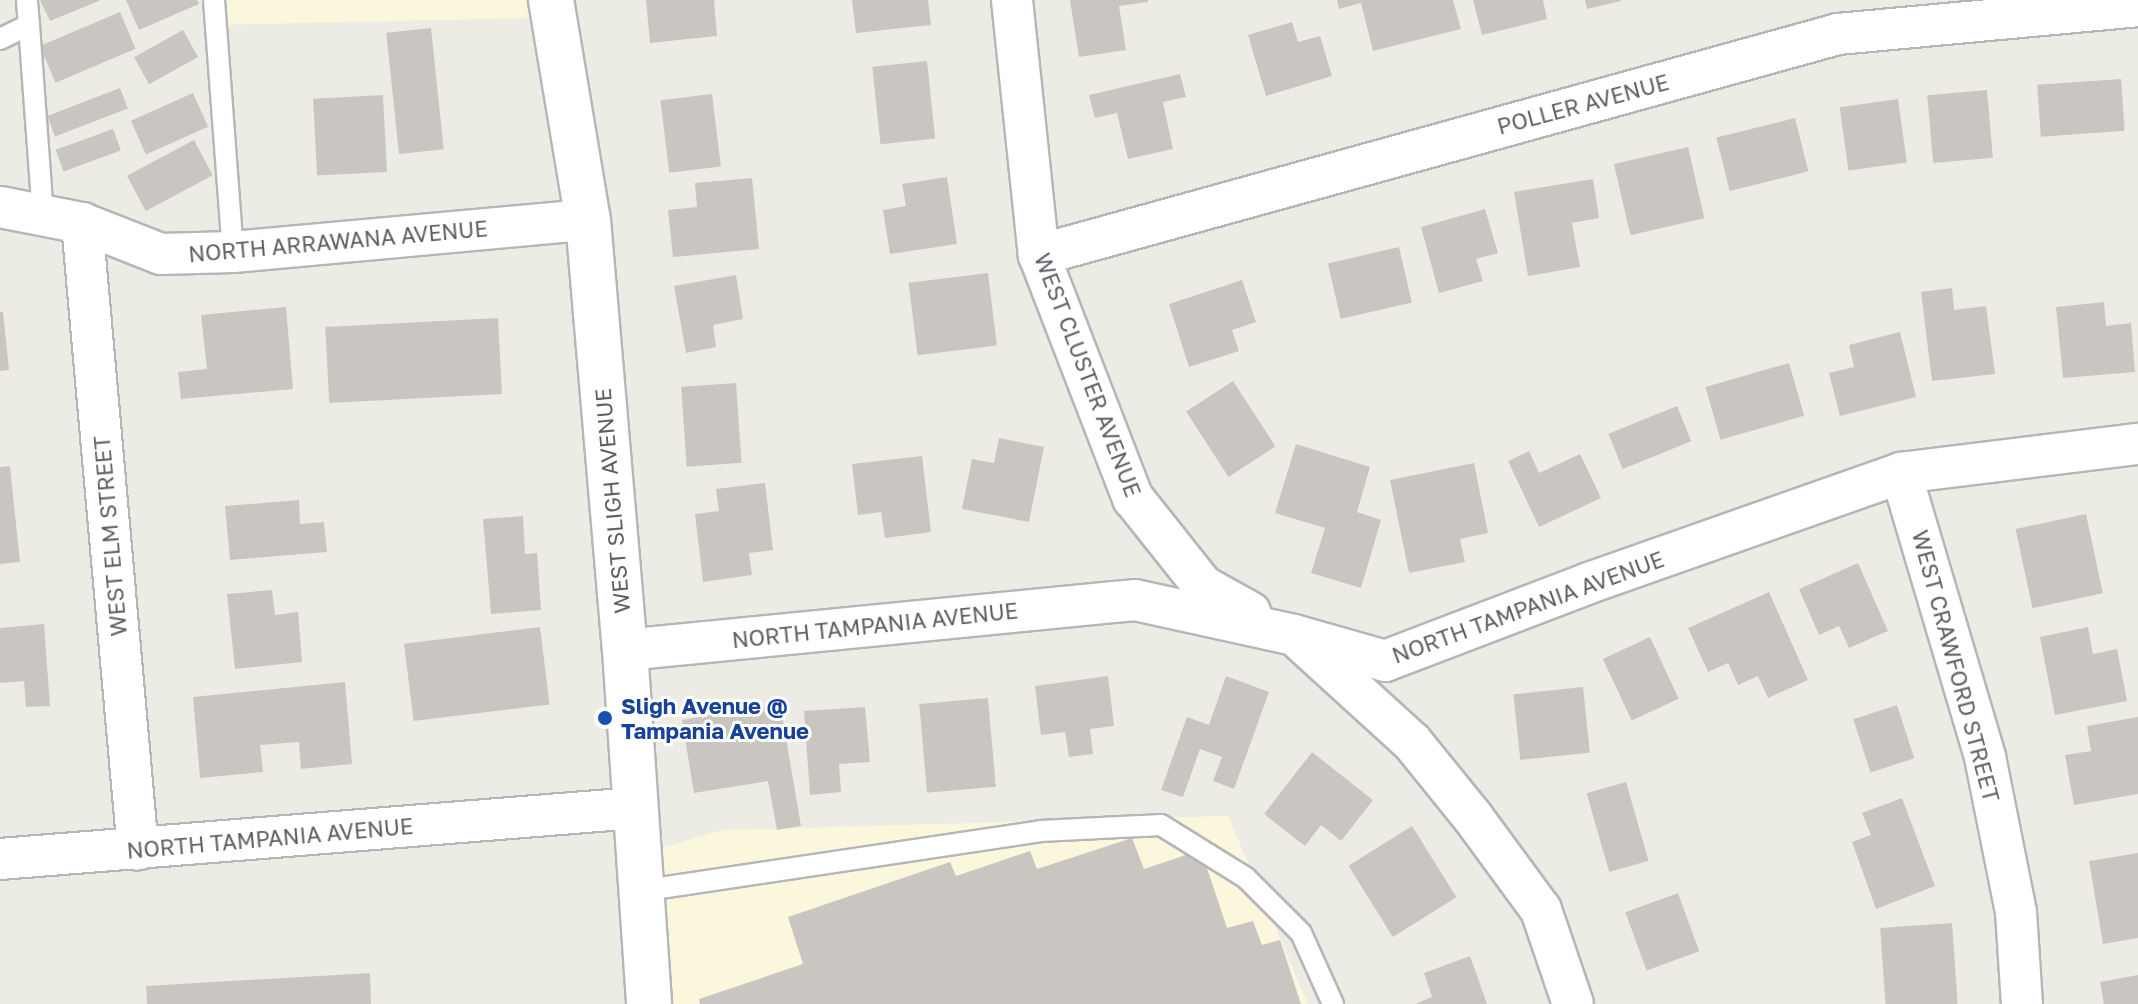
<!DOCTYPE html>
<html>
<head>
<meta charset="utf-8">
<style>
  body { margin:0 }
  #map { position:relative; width:2138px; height:1004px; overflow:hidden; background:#edece4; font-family:"Golos Text",sans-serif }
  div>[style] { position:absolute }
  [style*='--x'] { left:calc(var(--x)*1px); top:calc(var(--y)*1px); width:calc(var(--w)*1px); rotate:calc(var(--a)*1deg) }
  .commercial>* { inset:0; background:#fbf7dc }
  .building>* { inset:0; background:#c9c6c2; transform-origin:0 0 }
  .roads { filter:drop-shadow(2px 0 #b5b6ba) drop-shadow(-2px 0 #b5b6ba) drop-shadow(0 2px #b5b6ba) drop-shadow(0 -2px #b5b6ba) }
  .lane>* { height:20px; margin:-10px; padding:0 10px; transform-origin:10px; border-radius:10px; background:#fff }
  .street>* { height:40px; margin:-20px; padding:0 20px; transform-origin:20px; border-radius:20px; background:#fff }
  .secondary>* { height:44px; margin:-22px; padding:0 22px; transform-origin:22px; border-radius:22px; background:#fff }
  .dots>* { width:22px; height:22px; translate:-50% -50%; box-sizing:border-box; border:4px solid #fff; border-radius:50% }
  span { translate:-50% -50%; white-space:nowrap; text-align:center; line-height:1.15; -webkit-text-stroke:6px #fff; paint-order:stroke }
  .street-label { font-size:22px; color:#5c5f64 }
  .transit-label { font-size:22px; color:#164399; font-weight:700 }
  .left { translate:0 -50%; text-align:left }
</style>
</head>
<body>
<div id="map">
  <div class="commercial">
    <div style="clip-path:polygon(210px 0,531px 0,534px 18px,213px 25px)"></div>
    <div style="clip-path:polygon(1228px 816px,1308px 1004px,669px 1004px,657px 849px,723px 830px)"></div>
  </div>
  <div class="building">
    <div style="clip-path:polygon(40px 0,101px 0,50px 21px)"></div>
    <div style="clip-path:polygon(126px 0,197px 0,199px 4px,139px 30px)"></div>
    <div style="clip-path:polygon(646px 0,714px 0,717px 36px,650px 43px)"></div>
    <div style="clip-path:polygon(852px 0,928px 0,931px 25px,856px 33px)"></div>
    <div style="clip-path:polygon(1070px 0,1148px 0,1148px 2px,1119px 6px,1126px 50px,1079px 57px)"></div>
    <div style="clip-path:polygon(1337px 0,1453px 0,1461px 29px,1373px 51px,1361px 3px,1339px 9px)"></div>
    <div style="clip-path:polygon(1473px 0,1543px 0,1547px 19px,1482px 35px)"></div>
    <div style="clip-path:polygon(1585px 0,1621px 0,1621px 1px,1587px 9px)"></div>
    <div style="left:120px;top:12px;width:40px;height:87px;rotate:67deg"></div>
    <div style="clip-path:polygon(1292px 22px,1298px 42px,1320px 36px,1332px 76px,1266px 96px,1248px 35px)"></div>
    <div style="left:431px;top:28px;width:122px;height:45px;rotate:84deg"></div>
    <div style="left:183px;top:30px;width:31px;height:56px;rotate:61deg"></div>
    <div style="left:927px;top:61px;width:78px;height:55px;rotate:84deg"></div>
    <div style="clip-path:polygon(1180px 74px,1186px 97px,1163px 102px,1173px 149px,1128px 159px,1117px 113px,1095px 118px,1089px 95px)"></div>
    <div style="left:2121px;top:79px;width:52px;height:84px;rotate:86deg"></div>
    <div style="left:120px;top:88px;width:22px;height:78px;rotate:69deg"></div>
    <div style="left:1987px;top:90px;width:68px;height:60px;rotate:85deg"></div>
    <div style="left:193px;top:93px;width:37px;height:68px;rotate:66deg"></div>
    <div style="left:712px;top:94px;width:73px;height:52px;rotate:83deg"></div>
    <div style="left:383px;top:95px;width:77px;height:70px;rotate:87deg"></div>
    <div style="left:1898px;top:99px;width:64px;height:59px;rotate:82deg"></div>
    <div style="left:1795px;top:118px;width:55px;height:81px;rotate:76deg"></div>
    <div style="left:113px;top:129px;width:23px;height:61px;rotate:70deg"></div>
    <div style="left:194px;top:140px;width:40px;height:76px;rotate:62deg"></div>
    <div style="left:1688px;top:147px;width:73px;height:76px;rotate:77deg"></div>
    <div style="clip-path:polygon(947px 177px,957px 244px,890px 254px,883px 210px,906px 206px,902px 184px)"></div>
    <div style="clip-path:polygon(752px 178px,759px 249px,673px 257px,668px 210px,697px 207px,695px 183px)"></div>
    <div style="clip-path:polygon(1593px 179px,1599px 218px,1572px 223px,1580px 267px,1528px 276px,1514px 192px)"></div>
    <div style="clip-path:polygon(1485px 209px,1498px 253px,1476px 259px,1483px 281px,1439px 293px,1421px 227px)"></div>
    <div style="left:1399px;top:247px;width:57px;height:73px;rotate:77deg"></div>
    <div style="left:988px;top:273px;width:73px;height:80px;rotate:83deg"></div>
    <div style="clip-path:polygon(736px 275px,743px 319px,713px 325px,716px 347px,686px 353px,674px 286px)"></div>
    <div style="clip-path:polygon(1242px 280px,1256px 322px,1232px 330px,1239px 351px,1189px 367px,1169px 304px)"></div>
    <div style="clip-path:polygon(1952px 288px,1954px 310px,1986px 306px,1995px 374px,1932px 381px,1921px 292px)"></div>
    <div style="clip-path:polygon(2104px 302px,2106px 326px,2131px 323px,2135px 372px,2063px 378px,2056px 307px)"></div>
    <div style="clip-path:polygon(286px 307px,293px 389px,181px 399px,178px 372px,207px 369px,201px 315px)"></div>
    <div style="clip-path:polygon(0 312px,3px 312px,9px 370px,0 371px)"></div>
    <div style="left:498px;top:318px;width:76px;height:173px;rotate:87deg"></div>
    <div style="clip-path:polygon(1900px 332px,1916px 397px,1840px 416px,1829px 373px,1854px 367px,1849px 345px)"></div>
    <div style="left:1789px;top:363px;width:55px;height:87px;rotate:74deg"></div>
    <div style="left:1233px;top:381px;width:78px;height:56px;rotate:57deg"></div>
    <div style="left:736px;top:383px;width:80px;height:55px;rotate:86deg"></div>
    <div style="left:1677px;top:406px;width:38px;height:74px;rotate:68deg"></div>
    <div style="clip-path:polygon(999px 438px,1044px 447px,1029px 522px,962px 509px,972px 459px,994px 463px)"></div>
    <div style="clip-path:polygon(1296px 444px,1370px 467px,1357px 512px,1381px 520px,1361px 588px,1311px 573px,1325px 528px,1275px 513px)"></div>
    <div style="clip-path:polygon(1529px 451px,1539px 473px,1580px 454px,1601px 498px,1539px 527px,1508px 461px)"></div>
    <div style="clip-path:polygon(922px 456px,931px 532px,885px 538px,881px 512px,858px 515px,852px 464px)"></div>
    <div style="clip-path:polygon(1474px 463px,1488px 533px,1460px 539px,1465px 562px,1409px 573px,1390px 480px)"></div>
    <div style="clip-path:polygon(10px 466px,20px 562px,0 564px,0 467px)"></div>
    <div style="clip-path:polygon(765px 483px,773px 550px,749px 553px,752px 575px,703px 582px,695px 514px,719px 511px,716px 489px)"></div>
    <div style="clip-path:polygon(299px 500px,300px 524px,324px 522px,327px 552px,230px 560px,225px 506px)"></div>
    <div style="left:2086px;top:514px;width:81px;height:72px;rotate:78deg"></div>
    <div style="clip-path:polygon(523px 516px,525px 554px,537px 553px,541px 610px,491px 614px,483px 519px)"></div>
    <div style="clip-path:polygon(1858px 563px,1888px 631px,1849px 648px,1839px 626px,1819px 635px,1799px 589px)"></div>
    <div style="clip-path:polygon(272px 590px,275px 615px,298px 612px,302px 662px,235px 669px,227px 594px)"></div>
    <div style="clip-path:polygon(1769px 592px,1808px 680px,1768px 698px,1758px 676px,1738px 685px,1728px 663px,1708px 672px,1688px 628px)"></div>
    <div style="clip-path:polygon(44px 624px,50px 706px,26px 707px,24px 681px,0 683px,0 628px)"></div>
    <div style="left:540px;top:627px;width:78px;height:137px;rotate:83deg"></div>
    <div style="clip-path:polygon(2088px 627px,2093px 654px,2117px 649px,2127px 701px,2055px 715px,2040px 637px)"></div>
    <div style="left:1650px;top:637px;width:68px;height:52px;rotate:65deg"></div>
    <div style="clip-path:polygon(1108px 676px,1114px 726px,1090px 729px,1093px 754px,1069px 757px,1065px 732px,1041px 735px,1035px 686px)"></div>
    <div style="clip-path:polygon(1226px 676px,1269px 692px,1234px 789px,1213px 781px,1222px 757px,1200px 749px,1183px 797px,1161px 790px,1187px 717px,1209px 725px)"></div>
    <div style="clip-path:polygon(345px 682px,352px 764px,301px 769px,299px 742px,260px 745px,263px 772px,200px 778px,193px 697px)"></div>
    <div style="left:1583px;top:687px;width:66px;height:70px;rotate:84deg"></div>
    <div style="left:988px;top:698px;width:89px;height:69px;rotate:85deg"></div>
    <div style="clip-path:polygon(780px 703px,801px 826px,777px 830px,768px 781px,694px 793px,682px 720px)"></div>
    <div style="left:1897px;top:705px;width:56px;height:46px;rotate:72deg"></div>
    <div style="clip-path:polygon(865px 707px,870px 762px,839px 764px,841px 792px,810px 795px,804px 711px)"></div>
    <div style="clip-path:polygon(2138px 717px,2138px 794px,2074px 805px,2065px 755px,2091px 751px,2087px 726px)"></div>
    <div style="clip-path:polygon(1312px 752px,1373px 800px,1341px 841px,1321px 825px,1305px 846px,1264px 814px)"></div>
    <div style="left:1626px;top:782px;width:82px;height:41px;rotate:74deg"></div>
    <div style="clip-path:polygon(1902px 798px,1935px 886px,1876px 909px,1852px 842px,1871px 835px,1862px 813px)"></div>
    <div style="left:1412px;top:826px;width:84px;height:75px;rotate:58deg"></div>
    <div style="clip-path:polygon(1132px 838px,1144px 869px,1201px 850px,1227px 928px,1253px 921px,1262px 945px,1280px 940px,1301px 1004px,700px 1004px,699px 999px,803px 964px,788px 917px,950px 862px,956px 876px,1030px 851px,1037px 869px)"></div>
    <div style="clip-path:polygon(2138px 853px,2138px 938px,2103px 944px,2089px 861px)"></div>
    <div style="left:1678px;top:893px;width:62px;height:56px;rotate:70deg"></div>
    <div style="left:1952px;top:923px;width:81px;height:72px;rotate:86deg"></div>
    <div style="clip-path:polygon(1470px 956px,1487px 1004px,1415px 1004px,1432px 997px,1424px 973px)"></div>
    <div style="clip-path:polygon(370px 973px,371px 1004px,147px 1004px,146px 986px)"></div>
    <div style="clip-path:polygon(2138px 975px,2138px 1004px,2104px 1004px,2100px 982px)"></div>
  </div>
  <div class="roads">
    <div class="lane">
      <div style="--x:214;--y:0;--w:253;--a:85.7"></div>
      <div style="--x:29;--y:25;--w:192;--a:85.8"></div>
      <div style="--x:0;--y:39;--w:32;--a:-26"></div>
      <div style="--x:29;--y:25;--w:25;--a:-95"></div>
      <div style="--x:640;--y:891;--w:404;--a:-8.5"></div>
      <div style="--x:1040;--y:831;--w:121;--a:-2.8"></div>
      <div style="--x:1161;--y:825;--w:100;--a:31.9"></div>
      <div style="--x:1246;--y:878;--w:78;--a:45"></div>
      <div style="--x:1301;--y:933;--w:78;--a:65.7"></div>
    </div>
    <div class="street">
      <div style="--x:1012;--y:0;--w:256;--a:84"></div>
      <div style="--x:1039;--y:255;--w:261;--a:68.9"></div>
      <div style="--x:1133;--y:498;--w:112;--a:51.5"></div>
      <div style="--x:1203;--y:586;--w:54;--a:29"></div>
      <div style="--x:0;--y:207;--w:84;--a:11"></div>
      <div style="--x:82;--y:223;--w:85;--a:21.4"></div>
      <div style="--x:161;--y:254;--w:72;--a:-1.6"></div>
      <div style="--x:233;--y:252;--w:356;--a:-5.2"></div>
      <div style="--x:82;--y:223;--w:629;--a:84.9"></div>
      <div style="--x:1039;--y:255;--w:829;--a:-15.46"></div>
      <div style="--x:1838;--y:34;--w:301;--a:-5.3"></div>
      <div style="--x:1901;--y:473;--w:296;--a:73.5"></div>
      <div style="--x:1985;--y:757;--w:158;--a:78.7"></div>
      <div style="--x:2016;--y:912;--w:92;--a:86.3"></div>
      <div style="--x:1302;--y:642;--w:149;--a:42.3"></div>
      <div style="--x:1412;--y:742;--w:95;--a:51"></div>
      <div style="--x:1472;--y:816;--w:117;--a:53.7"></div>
      <div style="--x:1541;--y:910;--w:99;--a:71.2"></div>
      <div style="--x:625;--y:650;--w:512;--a:-5.6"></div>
      <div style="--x:1135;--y:600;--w:163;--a:12.4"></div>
      <div style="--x:1294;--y:635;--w:95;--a:15.9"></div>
      <div style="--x:1385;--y:661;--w:218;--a:-20.9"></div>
      <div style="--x:1589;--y:583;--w:331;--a:-19.4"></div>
      <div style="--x:1901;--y:473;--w:239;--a:-7"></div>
      <div style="--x:0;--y:859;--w:637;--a:-4.59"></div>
    </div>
    <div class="secondary">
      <div style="--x:551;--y:0;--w:223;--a:80.5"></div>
      <div style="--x:588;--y:220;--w:432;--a:85.1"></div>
      <div style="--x:625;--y:650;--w:355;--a:86.1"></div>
    </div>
  </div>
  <div class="dots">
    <div style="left:605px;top:718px;background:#1a4fb4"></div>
  </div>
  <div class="street-label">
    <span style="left:1583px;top:104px;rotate:-15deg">POLLER AVENUE</span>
    <span style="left:338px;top:241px;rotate:-5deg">NORTH ARRAWANA AVENUE</span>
    <span style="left:1088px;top:375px;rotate:69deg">WEST CLUSTER AVENUE</span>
    <span style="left:612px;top:501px;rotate:-95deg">WEST SLIGH AVENUE</span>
    <span style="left:110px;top:536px;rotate:-95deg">WEST ELM STREET</span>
    <span style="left:1528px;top:607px;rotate:-20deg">NORTH TAMPANIA AVENUE</span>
    <span style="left:875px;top:625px;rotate:-6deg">NORTH TAMPANIA AVENUE</span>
    <span style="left:1956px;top:666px;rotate:75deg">WEST CRAWFORD STREET</span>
    <span style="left:270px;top:838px;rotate:-5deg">NORTH TAMPANIA AVENUE</span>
  </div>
  <div class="transit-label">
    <span class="left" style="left:621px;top:718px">Sligh Avenue @<br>Tampania Avenue</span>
  </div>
</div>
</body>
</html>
